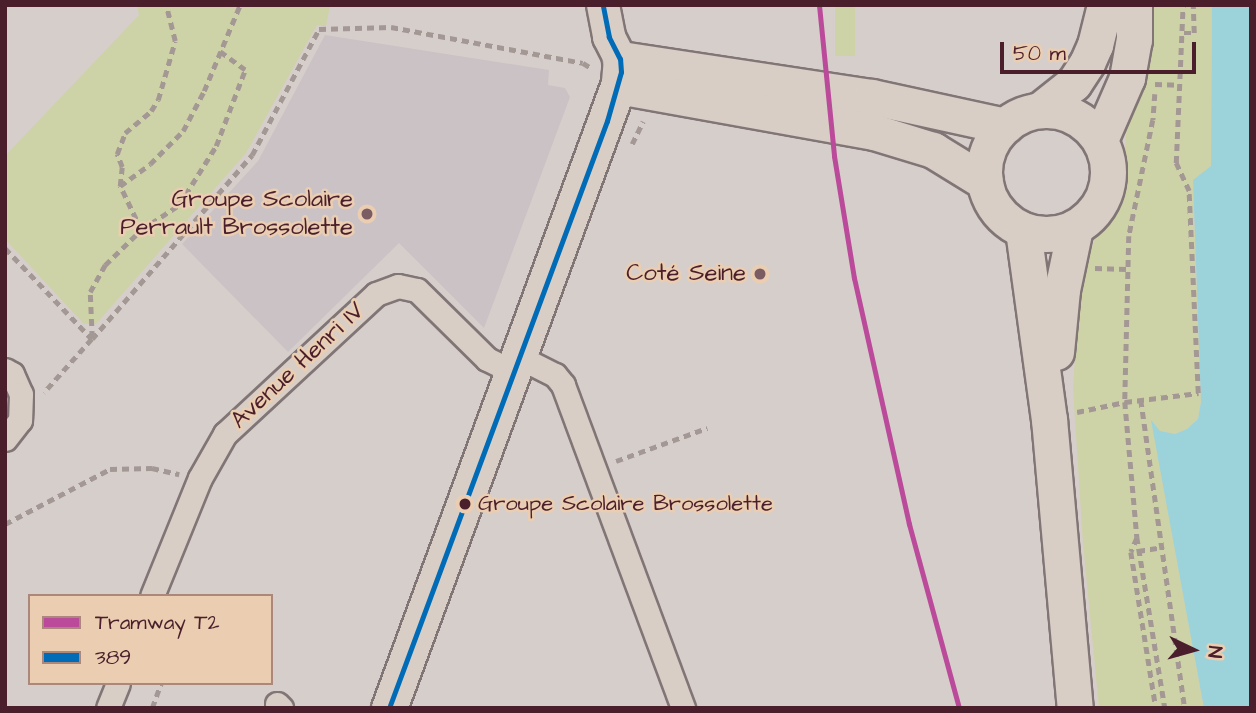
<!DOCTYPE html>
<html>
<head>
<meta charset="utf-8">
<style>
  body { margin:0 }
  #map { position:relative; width:1256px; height:713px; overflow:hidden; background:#d6cecb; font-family:"Architects Daughter",sans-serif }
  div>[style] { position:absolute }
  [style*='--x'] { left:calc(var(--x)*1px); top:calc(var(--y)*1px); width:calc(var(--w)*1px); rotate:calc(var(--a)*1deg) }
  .built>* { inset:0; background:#cbc2c6 }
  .green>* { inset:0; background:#ced2a7; transform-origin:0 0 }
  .water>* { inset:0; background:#9cd2da }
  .path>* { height:4.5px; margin-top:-2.25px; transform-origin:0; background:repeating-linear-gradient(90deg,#a49895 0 7px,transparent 0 12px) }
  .roads { filter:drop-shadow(2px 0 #817576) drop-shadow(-2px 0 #817576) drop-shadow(0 2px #817576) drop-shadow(0 -2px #817576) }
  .street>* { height:23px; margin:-11.5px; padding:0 11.5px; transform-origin:11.5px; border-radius:11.5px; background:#d8cec5 }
  .secondary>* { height:32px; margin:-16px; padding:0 16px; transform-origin:16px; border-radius:16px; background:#d8cec5 }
  .primary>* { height:35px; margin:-17.5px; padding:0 17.5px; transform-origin:17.5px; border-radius:17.5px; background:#d8cec5 }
  .primary>.ring { margin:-17.5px; padding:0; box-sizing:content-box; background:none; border:35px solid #d8cec5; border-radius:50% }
  .bus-1>* { height:5px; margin:-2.5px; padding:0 2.5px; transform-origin:2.5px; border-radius:2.5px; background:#006cb8 }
  .tram-1>* { height:5px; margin:-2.5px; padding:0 2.5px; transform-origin:2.5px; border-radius:2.5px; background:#bb4a9b }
  .dots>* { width:19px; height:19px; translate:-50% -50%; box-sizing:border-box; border:4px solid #ebceb1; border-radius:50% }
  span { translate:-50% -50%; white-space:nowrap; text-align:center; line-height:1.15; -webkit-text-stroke:5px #ebceb1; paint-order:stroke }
  .bus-label { font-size:22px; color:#4a1f2b }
  .left { translate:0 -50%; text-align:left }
  .poi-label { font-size:24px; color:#4a1f2b }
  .right { translate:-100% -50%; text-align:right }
  .street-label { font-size:24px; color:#4a1f2b }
  .frame { position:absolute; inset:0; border:7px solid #4a1f2b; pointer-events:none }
  .legend { position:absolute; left:28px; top:594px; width:245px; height:91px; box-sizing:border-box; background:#ebceb1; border:2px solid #ab887b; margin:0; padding:9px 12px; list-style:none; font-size:21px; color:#4a1f2b }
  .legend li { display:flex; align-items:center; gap:14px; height:35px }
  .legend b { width:35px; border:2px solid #ab887b }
  .north { position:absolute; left:1158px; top:615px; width:70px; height:70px; -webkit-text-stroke:5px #ebceb1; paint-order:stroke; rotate:95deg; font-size:19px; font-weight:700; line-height:28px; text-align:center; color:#4a1f2b }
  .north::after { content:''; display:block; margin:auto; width:24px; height:32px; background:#4a1f2b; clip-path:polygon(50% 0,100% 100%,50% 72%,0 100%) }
  .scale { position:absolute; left:1000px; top:42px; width:196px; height:32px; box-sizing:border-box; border:4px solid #4a1f2b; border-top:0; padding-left:9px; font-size:21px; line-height:24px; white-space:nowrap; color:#4a1f2b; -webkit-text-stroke:5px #ebceb1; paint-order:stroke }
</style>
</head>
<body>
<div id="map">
  <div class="built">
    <div style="clip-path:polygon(325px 35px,549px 70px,548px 85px,565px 88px,570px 97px,484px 328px,399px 243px,288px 352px,182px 244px,258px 161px)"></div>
  </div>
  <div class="green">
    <div style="clip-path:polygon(137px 5px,330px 5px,326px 26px,317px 25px,246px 153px,96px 324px,84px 324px,5px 239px,5px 156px,139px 15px)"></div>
    <div style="left:835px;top:5px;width:20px;height:51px"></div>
    <div style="clip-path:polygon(1146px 5px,1212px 5px,1211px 166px,1193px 181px,1201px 402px,1198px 419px,1187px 429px,1175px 434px,1160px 431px,1152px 422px,1204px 708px,1099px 708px,1083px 543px,1073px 389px,1080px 282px,1098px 230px,1122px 188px,1127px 122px,1148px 65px)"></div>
  </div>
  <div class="water">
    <div style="clip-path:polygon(1212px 5px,1251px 5px,1251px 708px,1204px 708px,1151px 420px,1160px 431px,1175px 434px,1187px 429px,1198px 419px,1201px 402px,1193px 180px,1211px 166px)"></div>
  </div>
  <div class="path">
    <div style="--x:1184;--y:33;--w:10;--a:0"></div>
    <div style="--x:1194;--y:33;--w:28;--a:-92"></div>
    <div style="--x:1155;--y:84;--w:24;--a:2"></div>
    <div style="--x:1155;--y:94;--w:26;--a:94"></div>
    <div style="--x:1153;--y:120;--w:118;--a:101.7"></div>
    <div style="--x:1129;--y:236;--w:166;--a:91.4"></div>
    <div style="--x:1125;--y:402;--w:136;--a:84.9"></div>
    <div style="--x:1137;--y:537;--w:173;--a:80.7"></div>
    <div style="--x:632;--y:144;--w:25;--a:-64"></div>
    <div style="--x:120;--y:186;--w:37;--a:-36"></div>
    <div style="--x:150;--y:164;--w:47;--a:-45"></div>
    <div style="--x:183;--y:131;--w:45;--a:-62.3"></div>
    <div style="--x:204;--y:91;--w:93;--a:-67.3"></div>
    <div style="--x:141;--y:230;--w:45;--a:-33.3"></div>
    <div style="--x:179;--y:205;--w:70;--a:-57.9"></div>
    <div style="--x:216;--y:146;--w:81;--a:-69.1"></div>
    <div style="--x:245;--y:70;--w:31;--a:-144"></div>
    <div style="--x:5;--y:248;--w:126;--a:46.3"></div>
    <div style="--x:92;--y:339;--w:72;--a:131.6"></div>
    <div style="--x:1095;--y:268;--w:31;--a:2"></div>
    <div style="--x:92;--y:338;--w:46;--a:-92.5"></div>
    <div style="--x:90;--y:292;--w:31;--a:-61"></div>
    <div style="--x:105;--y:265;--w:50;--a:-44.2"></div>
    <div style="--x:141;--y:230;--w:49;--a:-115.5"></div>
    <div style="--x:120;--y:186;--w:19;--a:-84"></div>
    <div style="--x:122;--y:167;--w:14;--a:-111"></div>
    <div style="--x:117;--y:154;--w:22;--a:-69"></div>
    <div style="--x:125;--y:133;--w:34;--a:-40"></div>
    <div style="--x:151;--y:111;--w:13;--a:-58"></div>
    <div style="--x:158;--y:100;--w:61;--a:-73.9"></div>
    <div style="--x:175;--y:41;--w:37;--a:-104"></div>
    <div style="--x:92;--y:339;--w:244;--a:-49"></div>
    <div style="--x:252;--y:155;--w:143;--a:-62"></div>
    <div style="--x:319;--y:29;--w:72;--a:-1.6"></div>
    <div style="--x:391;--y:27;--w:195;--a:10.6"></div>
    <div style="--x:583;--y:63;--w:9;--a:32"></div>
    <div style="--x:1141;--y:400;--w:311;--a:81.9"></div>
    <div style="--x:1077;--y:412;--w:49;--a:-11.8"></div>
    <div style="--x:1125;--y:402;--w:74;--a:-7"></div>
    <div style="--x:1198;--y:393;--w:202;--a:-92.6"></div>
    <div style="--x:1189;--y:191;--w:31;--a:-115"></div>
    <div style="--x:1176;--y:163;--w:158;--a:-87.5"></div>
    <div style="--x:616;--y:461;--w:97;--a:-19.9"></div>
    <div style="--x:5;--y:524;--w:119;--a:-27.6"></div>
    <div style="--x:110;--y:469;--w:42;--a:-1.4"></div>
    <div style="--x:152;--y:468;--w:28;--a:13"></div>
    <div style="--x:1137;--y:538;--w:15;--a:113"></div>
    <div style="--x:1131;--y:552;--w:158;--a:80.9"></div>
    <div style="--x:1138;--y:551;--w:24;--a:-9"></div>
    <div style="--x:152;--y:708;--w:27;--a:-70"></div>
  </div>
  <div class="roads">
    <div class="street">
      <div style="--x:519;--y:357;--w:40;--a:26.6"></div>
      <div style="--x:555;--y:375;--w:13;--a:51"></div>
      <div style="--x:563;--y:385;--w:345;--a:69.6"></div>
      <div style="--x:5;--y:370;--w:8;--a:30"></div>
      <div style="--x:12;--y:374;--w:22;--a:66"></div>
      <div style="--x:21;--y:394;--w:26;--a:92"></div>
      <div style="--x:20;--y:420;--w:24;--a:128"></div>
      <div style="--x:152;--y:596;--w:127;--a:-67.9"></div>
      <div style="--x:200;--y:478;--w:51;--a:-60.4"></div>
      <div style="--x:225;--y:434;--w:206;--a:-42.8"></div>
      <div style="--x:376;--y:294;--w:23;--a:-20"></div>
      <div style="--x:398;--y:286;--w:19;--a:12"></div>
      <div style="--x:417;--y:290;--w:98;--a:44.6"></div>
      <div style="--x:487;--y:359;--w:30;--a:26"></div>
      <div style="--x:277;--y:704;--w:6;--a:45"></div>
      <div style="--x:108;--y:708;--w:27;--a:-68"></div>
    </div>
    <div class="secondary">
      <div style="--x:603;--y:5;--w:33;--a:79"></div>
      <div style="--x:609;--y:37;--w:25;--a:63"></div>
      <div style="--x:620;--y:59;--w:25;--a:95"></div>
    </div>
    <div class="primary">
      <div style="--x:620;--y:59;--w:255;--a:8.6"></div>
      <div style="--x:872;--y:97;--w:136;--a:12.3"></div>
      <div class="ring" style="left:984px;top:110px;width:89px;height:89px"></div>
      <div style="--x:1040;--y:110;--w:43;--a:-38.5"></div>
      <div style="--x:1074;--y:83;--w:24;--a:-57"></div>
      <div style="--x:1087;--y:63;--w:20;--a:-66"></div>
      <div style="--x:1095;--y:45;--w:41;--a:-76"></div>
      <div style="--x:1100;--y:140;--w:68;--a:-66.5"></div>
      <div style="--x:1127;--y:78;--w:39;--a:-80"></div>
      <div style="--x:1134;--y:40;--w:35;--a:-90"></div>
      <div style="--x:1023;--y:230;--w:191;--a:82.2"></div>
      <div style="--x:1049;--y:419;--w:290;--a:84.9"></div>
      <div style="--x:1056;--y:352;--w:62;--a:-84.5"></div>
      <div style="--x:1062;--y:290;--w:63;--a:-78.2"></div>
      <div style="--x:389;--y:708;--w:663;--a:-69.79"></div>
      <div style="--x:618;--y:86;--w:260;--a:10.2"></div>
      <div style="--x:874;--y:132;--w:62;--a:17"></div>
      <div style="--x:933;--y:150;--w:61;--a:31.6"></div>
    </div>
  </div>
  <div class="bus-1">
    <div style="--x:389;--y:708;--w:626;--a:-69.63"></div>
    <div style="--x:607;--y:121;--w:51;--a:-74.1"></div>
    <div style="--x:621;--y:72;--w:13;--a:-94"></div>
    <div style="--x:620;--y:59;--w:25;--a:-117"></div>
    <div style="--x:609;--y:37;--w:33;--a:-101"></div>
  </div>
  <div class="tram-1">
    <div style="--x:819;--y:5;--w:152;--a:84.3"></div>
    <div style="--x:834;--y:156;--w:124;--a:80.7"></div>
    <div style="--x:854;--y:278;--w:252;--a:77.4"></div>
    <div style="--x:909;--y:524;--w:191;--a:74.8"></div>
  </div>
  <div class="dots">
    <div style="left:367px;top:214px;background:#7b5c63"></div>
    <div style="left:760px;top:274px;background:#7b5c63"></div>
    <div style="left:465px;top:504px;background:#4a1f2b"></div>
  </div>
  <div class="bus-label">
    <span class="left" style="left:478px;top:504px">Groupe Scolaire Brossolette</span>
  </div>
  <div class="poi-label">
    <span class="right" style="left:353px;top:214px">Groupe Scolaire<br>Perrault Brossolette</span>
    <span class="right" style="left:746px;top:274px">Coté Seine</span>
  </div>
  <div class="street-label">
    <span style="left:298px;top:366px;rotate:-43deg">Avenue Henri IV</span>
  </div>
  <div class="frame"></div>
  <ul class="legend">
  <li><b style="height:9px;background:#bb4a9b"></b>Tramway T2</li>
  <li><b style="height:9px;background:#006cb8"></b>389</li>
  </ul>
  <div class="north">N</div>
  <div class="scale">50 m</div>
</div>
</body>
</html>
